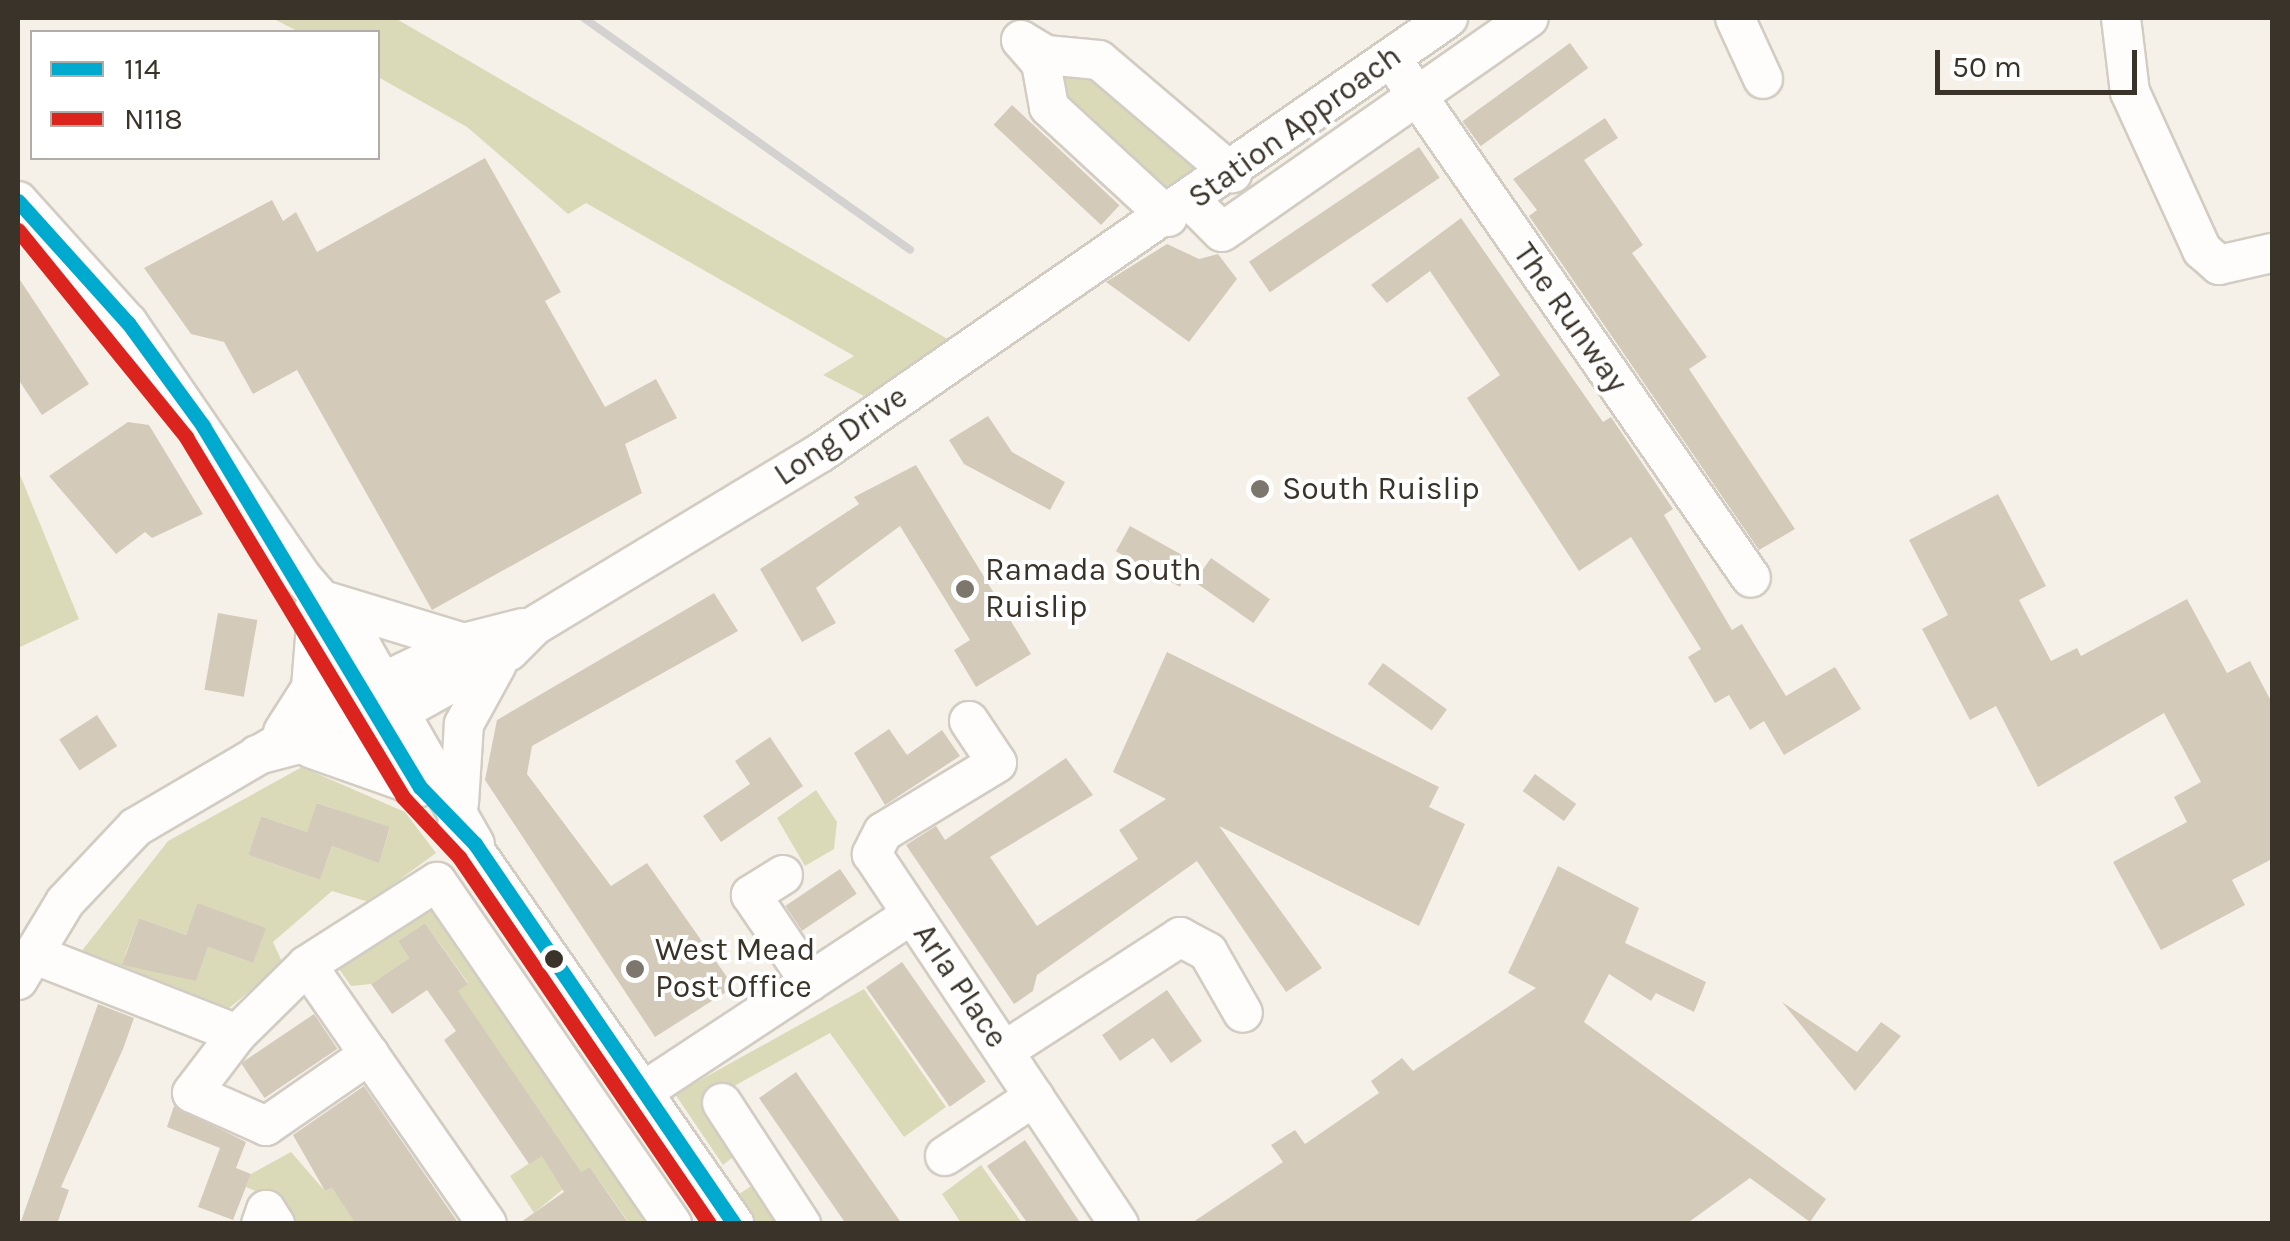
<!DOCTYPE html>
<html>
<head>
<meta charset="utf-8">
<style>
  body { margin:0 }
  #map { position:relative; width:2290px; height:1241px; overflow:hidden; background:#f6f1e8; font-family:Karla,sans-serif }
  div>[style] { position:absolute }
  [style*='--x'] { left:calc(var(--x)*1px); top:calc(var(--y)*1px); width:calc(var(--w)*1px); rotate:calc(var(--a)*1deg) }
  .green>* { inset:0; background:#dadab8 }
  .building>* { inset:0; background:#d4caba; transform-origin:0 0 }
  .roads { filter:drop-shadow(2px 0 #d2ccc3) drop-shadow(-2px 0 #d2ccc3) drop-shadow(0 2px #d2ccc3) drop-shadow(0 -2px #d2ccc3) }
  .minor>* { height:38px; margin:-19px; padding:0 19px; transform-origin:19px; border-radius:19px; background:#fefdfc }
  .rail>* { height:8px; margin:-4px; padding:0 4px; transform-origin:4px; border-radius:4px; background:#d4d2d0 }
  .bus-1>* { height:15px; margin:-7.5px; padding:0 7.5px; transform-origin:7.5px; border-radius:7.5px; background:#00a9ce }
  .bus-2>* { height:15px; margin:-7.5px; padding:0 7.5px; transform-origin:7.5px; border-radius:7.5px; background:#dc241f }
  .dots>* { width:28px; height:28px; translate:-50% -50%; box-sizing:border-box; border:5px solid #fff; border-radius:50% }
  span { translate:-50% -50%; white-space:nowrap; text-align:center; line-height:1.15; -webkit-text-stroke:8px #fff; paint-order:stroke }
  .street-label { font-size:32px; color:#3a3329 }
  .poi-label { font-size:32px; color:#3a3329 }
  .left { translate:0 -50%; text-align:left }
  .frame { position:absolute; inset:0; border:20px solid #3a3329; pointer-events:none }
  .legend { position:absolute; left:30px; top:30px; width:350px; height:130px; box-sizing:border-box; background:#fff; border:2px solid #b0ada9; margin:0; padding:12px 18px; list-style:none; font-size:30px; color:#3a3329 }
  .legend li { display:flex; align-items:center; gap:20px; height:50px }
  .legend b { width:50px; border:2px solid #b0ada9 }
  .scale { position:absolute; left:1935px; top:50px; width:202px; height:45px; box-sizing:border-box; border:5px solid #3a3329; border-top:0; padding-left:12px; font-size:30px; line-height:35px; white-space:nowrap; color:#3a3329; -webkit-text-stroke:8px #fff; paint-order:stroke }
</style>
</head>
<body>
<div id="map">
  <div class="green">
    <div style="clip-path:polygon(272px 18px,395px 18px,951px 341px,864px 396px,823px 375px,854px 356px,586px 203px,568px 214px,467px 127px,378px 77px,378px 32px,299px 32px)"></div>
    <div style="clip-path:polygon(1052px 68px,1095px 69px,1203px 164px,1165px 196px,1077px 122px)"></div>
    <div style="clip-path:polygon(18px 470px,79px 619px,18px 648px)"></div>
    <div style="clip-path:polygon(evenodd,302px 767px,405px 812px,436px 853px,369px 902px,332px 891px,273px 942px,283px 964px,228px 1009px,77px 957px,168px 841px,302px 767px,318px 803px,390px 828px,379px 862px,332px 846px,320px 880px,248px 855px,261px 816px,307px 832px,318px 803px,302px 767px,197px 903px,253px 963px,208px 947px,196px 980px,125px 955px,139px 918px,186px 935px,197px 903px)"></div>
    <div style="clip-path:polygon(816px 790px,837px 822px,834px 849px,805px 866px,777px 818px)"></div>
    <div style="clip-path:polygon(436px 903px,650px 1223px,629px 1223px,590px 1167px,534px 1213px,510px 1176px,560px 1143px,454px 993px,468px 983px,425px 923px,398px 941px,409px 958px,371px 984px,351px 986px,337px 966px)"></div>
    <div style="clip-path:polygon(864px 989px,946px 1107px,904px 1137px,830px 1033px,709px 1100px,742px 1150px,723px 1165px,675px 1094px)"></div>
    <div style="clip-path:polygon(291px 1152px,325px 1191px,332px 1188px,356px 1223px,288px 1223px,272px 1198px,246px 1187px,251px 1174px)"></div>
    <div style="clip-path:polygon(981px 1165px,1022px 1223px,961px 1223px,942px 1194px)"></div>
    <div style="clip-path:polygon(759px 1181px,788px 1223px,751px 1223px,733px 1198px)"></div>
  </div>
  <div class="building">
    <div style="left:1570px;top:43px;width:31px;height:133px;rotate:54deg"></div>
    <div style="left:1012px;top:105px;width:147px;height:27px;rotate:43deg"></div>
    <div style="clip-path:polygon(1605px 118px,1618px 138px,1584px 160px,1643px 245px,1632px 253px,1707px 357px,1689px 369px,1795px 529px,1759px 550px,1529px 216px,1537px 210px,1513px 179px)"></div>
    <div style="left:1419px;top:147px;width:37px;height:205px;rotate:56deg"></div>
    <div style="clip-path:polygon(485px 158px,561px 292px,545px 301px,605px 407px,656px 379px,677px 418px,625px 444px,642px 493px,432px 610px,297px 370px,253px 394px,224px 342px,191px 334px,144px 268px,272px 200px,283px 221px,296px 212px,317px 252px)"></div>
    <div style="clip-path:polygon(1461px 218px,1603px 422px,1611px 417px,1673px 509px,1664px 515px,1732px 630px,1742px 624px,1786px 696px,1835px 667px,1861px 709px,1784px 755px,1764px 721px,1750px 730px,1729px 695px,1715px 703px,1688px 657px,1701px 649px,1631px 537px,1579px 571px,1467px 398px,1500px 375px,1430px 271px,1387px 303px,1371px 285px)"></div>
    <div style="clip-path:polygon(1167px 244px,1199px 259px,1218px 254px,1237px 279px,1189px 342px,1106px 282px)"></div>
    <div style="clip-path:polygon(18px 277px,89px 384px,42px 415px,18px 379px)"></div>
    <div style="clip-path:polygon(988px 416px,1012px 452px,1065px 482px,1050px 510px,964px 464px,949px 440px)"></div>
    <div style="clip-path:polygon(128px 422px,149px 425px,203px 514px,152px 538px,145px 532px,116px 554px,49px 476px)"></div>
    <div style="clip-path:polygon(916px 465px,1031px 654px,976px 687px,954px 650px,970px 640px,900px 526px,816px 588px,836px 623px,802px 642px,760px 569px,859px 504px,854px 497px)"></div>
    <div style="clip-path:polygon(1998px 494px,2046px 586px,2019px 600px,2051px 661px,2077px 648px,2081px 656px,2187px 599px,2227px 673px,2250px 661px,2272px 703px,2272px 859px,2232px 880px,2245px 905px,2161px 950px,2113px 862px,2187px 822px,2174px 797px,2201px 782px,2164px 713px,2038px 787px,1996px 706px,1970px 720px,1922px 629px,1948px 615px,1909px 540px)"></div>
    <div style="left:1130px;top:526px;width:73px;height:29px;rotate:29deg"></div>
    <div style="left:1211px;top:558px;width:72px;height:29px;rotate:35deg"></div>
    <div style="clip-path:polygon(714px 593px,738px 631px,532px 746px,527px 774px,611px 886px,647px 863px,734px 987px,655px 1037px,485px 780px,497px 720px)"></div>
    <div style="left:218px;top:613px;width:40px;height:78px;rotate:10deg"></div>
    <div style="clip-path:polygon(1167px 652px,1439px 787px,1429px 807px,1465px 824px,1419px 926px,1219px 826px,1322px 968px,1286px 992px,1197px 861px,1037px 975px,1033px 991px,1014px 1004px,906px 845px,936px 826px,945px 840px,1066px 758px,1093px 795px,990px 857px,1037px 926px,1138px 859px,1119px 830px,1166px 799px,1113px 772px)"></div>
    <div style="left:1383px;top:663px;width:79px;height:26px;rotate:36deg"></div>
    <div style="left:97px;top:715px;width:37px;height:45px;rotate:57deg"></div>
    <div style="clip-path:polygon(889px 729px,907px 755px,942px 730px,960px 756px,885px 805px,854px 753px)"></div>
    <div style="clip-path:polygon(770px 737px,803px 786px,721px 842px,703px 816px,750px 784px,735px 761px)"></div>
    <div style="left:1535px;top:774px;width:51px;height:21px;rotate:36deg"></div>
    <div style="clip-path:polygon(317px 803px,390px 827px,379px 863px,332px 846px,320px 880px,248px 855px,261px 816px,307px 832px)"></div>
    <div style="clip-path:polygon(1558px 866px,1639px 908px,1625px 943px,1706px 982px,1694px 1012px,1656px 993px,1651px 1001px,1609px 974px,1584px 1022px,1826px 1199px,1810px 1222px,1750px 1178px,1686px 1224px,1190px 1224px,1283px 1162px,1271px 1145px,1295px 1130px,1305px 1144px,1379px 1093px,1371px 1081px,1402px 1058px,1413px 1071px,1536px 988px,1508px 973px)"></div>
    <div style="left:840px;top:869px;width:30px;height:66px;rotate:56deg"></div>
    <div style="clip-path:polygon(197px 903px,266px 928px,253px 963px,208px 947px,196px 981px,122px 965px,139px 918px,186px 935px)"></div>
    <div style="clip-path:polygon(425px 923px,468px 984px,458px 991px,581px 1172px,590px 1167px,629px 1224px,518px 1224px,564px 1192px,542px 1156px,529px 1164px,444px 1040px,456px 1031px,427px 990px,392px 1014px,371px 984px,409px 958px,398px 941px)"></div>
    <div style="left:902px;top:962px;width:146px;height:44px;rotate:55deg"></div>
    <div style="clip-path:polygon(1167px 990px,1202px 1041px,1171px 1063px,1153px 1038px,1120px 1061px,1102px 1035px)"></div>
    <div style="clip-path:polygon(1782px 1002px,1857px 1052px,1881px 1022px,1901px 1036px,1855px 1091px)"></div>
    <div style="clip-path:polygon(98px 1004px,134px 1018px,123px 1049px,61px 1187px,69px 1190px,57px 1224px,20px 1224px)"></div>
    <div style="left:314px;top:1014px;width:42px;height:88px;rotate:56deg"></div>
    <div style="clip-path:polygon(796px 1072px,902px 1224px,846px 1224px,759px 1098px)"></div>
    <div style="clip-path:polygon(364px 1086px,459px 1224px,356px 1224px,332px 1188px,325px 1191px,293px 1135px)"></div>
    <div style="clip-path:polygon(174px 1106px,246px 1142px,236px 1168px,251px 1174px,233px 1220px,198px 1207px,220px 1148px,167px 1127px)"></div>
    <div style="clip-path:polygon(1025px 1140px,1081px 1224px,1028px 1224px,987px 1166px)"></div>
  </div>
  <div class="roads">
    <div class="minor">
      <div style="--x:1735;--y:18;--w:67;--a:65.3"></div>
      <div style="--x:2121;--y:18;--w:75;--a:83.1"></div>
      <div style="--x:2130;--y:92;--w:174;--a:65.5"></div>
      <div style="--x:2202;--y:250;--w:23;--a:41"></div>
      <div style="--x:2219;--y:265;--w:54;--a:-12.8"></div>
      <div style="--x:1391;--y:58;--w:632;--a:55.3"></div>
      <div style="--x:18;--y:201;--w:164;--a:48"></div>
      <div style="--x:128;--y:323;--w:306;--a:55.6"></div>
      <div style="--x:301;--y:576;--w:94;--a:49.3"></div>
      <div style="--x:362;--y:647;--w:227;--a:60.2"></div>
      <div style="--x:1192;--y:202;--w:42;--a:45"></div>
      <div style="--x:1222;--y:232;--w:374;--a:-34.9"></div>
      <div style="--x:1168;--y:217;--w:162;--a:-137.3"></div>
      <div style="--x:1049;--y:107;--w:45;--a:-100.3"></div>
      <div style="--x:1041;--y:63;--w:30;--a:-131"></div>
      <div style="--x:1021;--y:40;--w:29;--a:31"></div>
      <div style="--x:1046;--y:55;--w:53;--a:5.4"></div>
      <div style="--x:1099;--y:60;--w:175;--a:40.4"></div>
      <div style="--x:329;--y:602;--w:141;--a:16.9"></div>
      <div style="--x:312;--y:612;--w:154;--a:58.3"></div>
      <div style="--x:969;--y:721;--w:50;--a:56.3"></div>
      <div style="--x:997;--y:763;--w:133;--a:148.8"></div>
      <div style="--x:883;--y:832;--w:25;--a:117"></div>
      <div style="--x:872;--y:854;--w:445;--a:56.3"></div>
      <div style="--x:283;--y:732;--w:52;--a:-57.5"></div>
      <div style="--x:311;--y:688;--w:63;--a:-85.5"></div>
      <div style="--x:310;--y:748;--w:117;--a:19.5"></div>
      <div style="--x:257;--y:755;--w:127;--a:-14.6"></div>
      <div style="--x:380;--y:723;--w:148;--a:-29.2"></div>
      <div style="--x:509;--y:651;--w:35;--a:-45"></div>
      <div style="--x:534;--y:626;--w:334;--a:-31.2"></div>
      <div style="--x:820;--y:453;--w:764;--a:-34.71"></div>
      <div style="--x:459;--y:803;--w:79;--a:-86.4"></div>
      <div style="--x:464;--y:724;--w:68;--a:-61.2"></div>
      <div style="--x:457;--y:825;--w:486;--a:55.2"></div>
      <div style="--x:783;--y:875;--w:38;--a:148"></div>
      <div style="--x:751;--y:895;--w:105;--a:55.9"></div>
      <div style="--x:33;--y:954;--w:219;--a:21.4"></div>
      <div style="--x:237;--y:1034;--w:98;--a:-44.6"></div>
      <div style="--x:307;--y:965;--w:154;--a:-32.6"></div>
      <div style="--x:437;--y:882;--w:415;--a:55.5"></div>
      <div style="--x:307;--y:965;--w:315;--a:55.2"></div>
      <div style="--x:18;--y:980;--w:91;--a:-58.9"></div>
      <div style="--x:65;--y:902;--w:103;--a:-46.6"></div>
      <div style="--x:136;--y:827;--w:289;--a:-30.4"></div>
      <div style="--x:385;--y:681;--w:88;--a:-25.7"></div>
      <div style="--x:464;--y:643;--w:61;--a:-14.3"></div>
      <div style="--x:237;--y:1034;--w:74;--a:127.3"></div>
      <div style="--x:192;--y:1093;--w:81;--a:24"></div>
      <div style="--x:266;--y:1126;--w:126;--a:-34.7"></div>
      <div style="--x:1004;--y:1051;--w:210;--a:-32.9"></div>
      <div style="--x:1180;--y:937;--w:32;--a:28"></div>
      <div style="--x:1208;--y:952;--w:70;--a:60.2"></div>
      <div style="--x:644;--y:1091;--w:321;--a:-33.4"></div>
      <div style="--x:722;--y:1103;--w:145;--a:56.9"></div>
      <div style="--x:945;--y:1156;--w:107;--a:-33.5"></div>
      <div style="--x:261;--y:1224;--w:15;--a:-70"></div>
      <div style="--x:266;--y:1210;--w:17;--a:57"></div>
    </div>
  </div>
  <div class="rail">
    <div style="--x:584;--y:18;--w:400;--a:35.4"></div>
  </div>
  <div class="bus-1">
    <div style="--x:18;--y:201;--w:164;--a:48"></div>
    <div style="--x:128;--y:323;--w:127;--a:53.9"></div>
    <div style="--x:203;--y:426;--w:421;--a:59"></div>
    <div style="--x:420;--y:787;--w:79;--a:46"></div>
    <div style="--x:475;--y:844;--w:460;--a:55.7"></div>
  </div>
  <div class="bus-2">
    <div style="--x:18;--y:230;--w:267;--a:50.9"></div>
    <div style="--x:186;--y:437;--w:420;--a:58.9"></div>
    <div style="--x:403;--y:797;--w:82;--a:47"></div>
    <div style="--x:459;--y:857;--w:444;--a:55.7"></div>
  </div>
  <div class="dots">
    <div style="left:1260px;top:489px;background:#7c766c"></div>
    <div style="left:965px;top:589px;background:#7c766c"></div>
    <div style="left:554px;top:959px;background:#3a3329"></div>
    <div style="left:635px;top:969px;background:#7c766c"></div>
  </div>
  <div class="street-label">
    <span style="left:1295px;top:127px;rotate:-36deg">Station Approach</span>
    <span style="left:1570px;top:318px;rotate:55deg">The Runway</span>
    <span style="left:841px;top:436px;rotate:-34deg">Long Drive</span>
    <span style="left:960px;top:986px;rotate:56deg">Arla Place</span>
  </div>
  <div class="poi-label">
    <span class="left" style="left:1282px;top:489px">South Ruislip</span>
    <span class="left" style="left:985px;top:589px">Ramada South<br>Ruislip</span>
    <span class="left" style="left:655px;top:969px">West Mead<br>Post Office</span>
  </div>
  <div class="frame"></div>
  <ul class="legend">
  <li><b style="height:12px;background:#00a9ce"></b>114</li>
  <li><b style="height:12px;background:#dc241f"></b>N118</li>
  </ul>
  <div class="scale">50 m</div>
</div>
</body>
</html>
